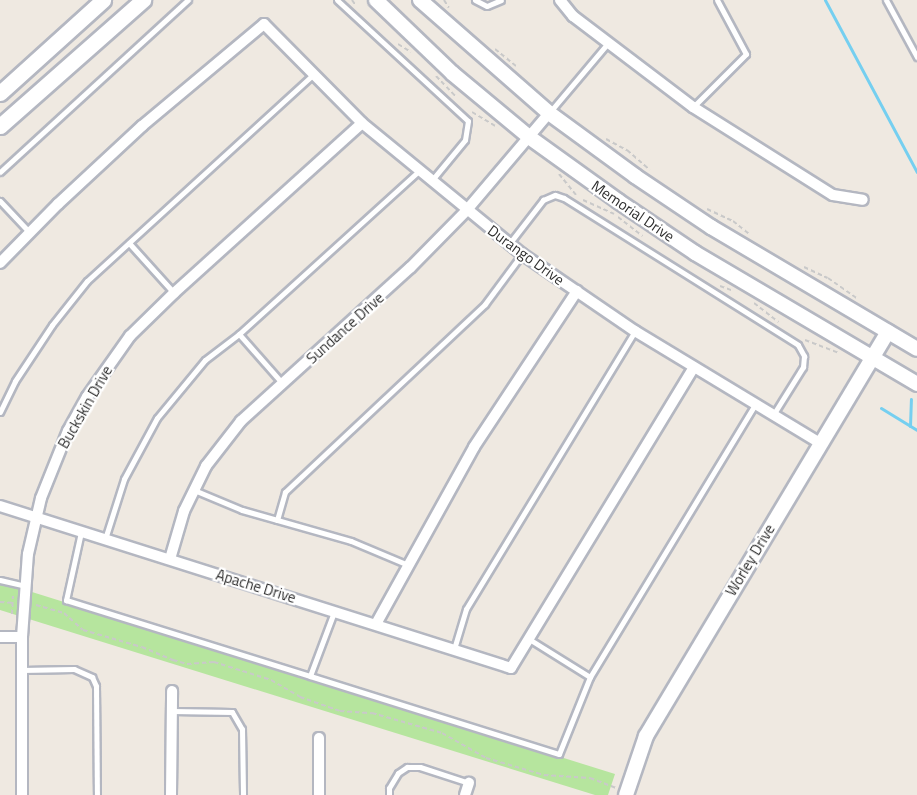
<!DOCTYPE html>
<html>
<head>
<meta charset="utf-8">
<style>
  body { margin:0 }
  #map { position:relative; width:917px; height:795px; overflow:hidden; background:#efe9e1; font-family:"Titillium Web",sans-serif }
  div>[style] { position:absolute }
  [style*='--x'] { left:calc(var(--x)*1px); top:calc(var(--y)*1px); width:calc(var(--w)*1px); rotate:calc(var(--a)*1deg) }
  .green>* { inset:0; background:#b6e59e }
  .stream>* { height:3px; margin:-1.5px; padding:0 1.5px; transform-origin:1.5px; border-radius:1.5px; background:#75cff0 }
  .path>* { height:2px; margin-top:-1px; transform-origin:0; background:repeating-linear-gradient(90deg,#c9c9c9 0 4.5px,transparent 0 7.5px) }
  .roads { filter:drop-shadow(2px 0 #b4b7c1) drop-shadow(-2px 0 #b4b7c1) drop-shadow(0 2px #b4b7c1) drop-shadow(0 -2px #b4b7c1) }
  .service>* { height:5px; margin:-2.5px; padding:0 2.5px; transform-origin:2.5px; border-radius:2.5px; background:#fff }
  .minor>* { height:10px; margin:-5px; padding:0 5px; transform-origin:5px; border-radius:5px; background:#fff }
  .tertiary>* { height:14px; margin:-7px; padding:0 7px; transform-origin:7px; border-radius:7px; background:#fff }
  .secondary>* { height:15px; margin:-7.5px; padding:0 7.5px; transform-origin:7.5px; border-radius:7.5px; background:#fff }
  span { translate:-50% -50%; white-space:nowrap; text-align:center; line-height:1.15; -webkit-text-stroke:4.5px #fff; paint-order:stroke }
  .street-label { font-size:15px; color:#2e2e2e }
</style>
</head>
<body>
<div id="map">
  <div class="green">
    <div style="clip-path:polygon(0 582px,615px 774px,608px 795px,595px 795px,93px 639px,0 610px)"></div>
  </div>
  <div class="stream">
    <div style="--x:825;--y:0;--w:195;--a:61.9"></div>
    <div style="--x:881;--y:408;--w:42;--a:31.4"></div>
    <div style="--x:910;--y:426;--w:27;--a:-88"></div>
  </div>
  <div class="path">
    <div style="--x:352;--y:0;--w:7;--a:56"></div>
    <div style="--x:444;--y:0;--w:9;--a:58"></div>
    <div style="--x:398;--y:44;--w:15;--a:32"></div>
    <div style="--x:495;--y:49;--w:27;--a:39"></div>
    <div style="--x:436;--y:76;--w:28;--a:46"></div>
    <div style="--x:472;--y:112;--w:27;--a:31"></div>
    <div style="--x:606;--y:139;--w:24;--a:28"></div>
    <div style="--x:627;--y:150;--w:30;--a:41"></div>
    <div style="--x:559;--y:174;--w:27;--a:51"></div>
    <div style="--x:583;--y:200;--w:34;--a:24"></div>
    <div style="--x:707;--y:209;--w:29;--a:25"></div>
    <div style="--x:733;--y:221;--w:22;--a:39"></div>
    <div style="--x:618;--y:217;--w:31;--a:38"></div>
    <div style="--x:804;--y:267;--w:26;--a:25"></div>
    <div style="--x:828;--y:278;--w:37;--a:35"></div>
    <div style="--x:720;--y:286;--w:12;--a:20"></div>
    <div style="--x:754;--y:303;--w:31;--a:38"></div>
    <div style="--x:805;--y:340;--w:36;--a:21"></div>
    <div style="--x:0;--y:602;--w:15;--a:4"></div>
    <div style="--x:36;--y:605;--w:29;--a:16"></div>
    <div style="--x:64;--y:613;--w:25;--a:42"></div>
    <div style="--x:83;--y:630;--w:61;--a:16.1"></div>
    <div style="--x:142;--y:647;--w:34;--a:23"></div>
    <div style="--x:173;--y:660;--w:15;--a:16"></div>
    <div style="--x:187;--y:664;--w:27;--a:-4"></div>
    <div style="--x:214;--y:662;--w:60;--a:17.5"></div>
    <div style="--x:271;--y:680;--w:34;--a:30"></div>
    <div style="--x:300;--y:697;--w:42;--a:19.3"></div>
    <div style="--x:340;--y:711;--w:32;--a:4"></div>
    <div style="--x:372;--y:713;--w:73;--a:15.9"></div>
    <div style="--x:442;--y:733;--w:51;--a:29.6"></div>
    <div style="--x:486;--y:758;--w:60;--a:16.3"></div>
    <div style="--x:544;--y:775;--w:46;--a:3.7"></div>
    <div style="--x:590;--y:778;--w:28;--a:21"></div>
    <div style="--x:12;--y:614;--w:18;--a:-87"></div>
  </div>
  <div class="roads">
    <div class="service">
      <div style="--x:337;--y:0;--w:178;--a:42.7"></div>
      <div style="--x:468;--y:121;--w:19;--a:99"></div>
      <div style="--x:465;--y:140;--w:52;--a:129.5"></div>
      <div style="--x:475;--y:0;--w:13;--a:27"></div>
      <div style="--x:487;--y:6;--w:15;--a:-23"></div>
      <div style="--x:886;--y:0;--w:65;--a:61.5"></div>
      <div style="--x:693;--y:107;--w:75;--a:-45"></div>
      <div style="--x:746;--y:54;--w:61;--a:-118.2"></div>
      <div style="--x:549;--y:113;--w:92;--a:-49.9"></div>
      <div style="--x:0;--y:172;--w:255;--a:-42.5"></div>
      <div style="--x:0;--y:201;--w:44;--a:46.8"></div>
      <div style="--x:129;--y:243;--w:67;--a:48"></div>
      <div style="--x:509;--y:244;--w:56;--a:-52.3"></div>
      <div style="--x:543;--y:200;--w:13;--a:-23"></div>
      <div style="--x:555;--y:195;--w:9;--a:18"></div>
      <div style="--x:564;--y:198;--w:276;--a:32.1"></div>
      <div style="--x:798;--y:345;--w:13;--a:61"></div>
      <div style="--x:804;--y:356;--w:11;--a:95"></div>
      <div style="--x:803;--y:367;--w:57;--a:122"></div>
      <div style="--x:239;--y:334;--w:67;--a:48.7"></div>
      <div style="--x:0;--y:412;--w:34;--a:-64"></div>
      <div style="--x:15;--y:381;--w:67;--a:-56.5"></div>
      <div style="--x:52;--y:325;--w:56;--a:-51.5"></div>
      <div style="--x:87;--y:281;--w:307;--a:-42.4"></div>
      <div style="--x:194;--y:490;--w:52;--a:22.6"></div>
      <div style="--x:242;--y:510;--w:113;--a:15.9"></div>
      <div style="--x:351;--y:541;--w:62;--a:22.8"></div>
      <div style="--x:277;--y:520;--w:29;--a:-74"></div>
      <div style="--x:285;--y:492;--w:274;--a:-43.2"></div>
      <div style="--x:485;--y:304;--w:62;--a:-53.5"></div>
      <div style="--x:81;--y:532;--w:70;--a:102.4"></div>
      <div style="--x:66;--y:600;--w:256;--a:17.3"></div>
      <div style="--x:105;--y:539;--w:63;--a:-72.4"></div>
      <div style="--x:124;--y:479;--w:69;--a:-61.6"></div>
      <div style="--x:157;--y:418;--w:75;--a:-50.4"></div>
      <div style="--x:205;--y:360;--w:43;--a:-37.4"></div>
      <div style="--x:239;--y:334;--w:243;--a:-42.2"></div>
      <div style="--x:0;--y:580;--w:26;--a:13"></div>
      <div style="--x:334;--y:612;--w:68;--a:110.6"></div>
      <div style="--x:310;--y:676;--w:261;--a:17.4"></div>
      <div style="--x:559;--y:754;--w:83;--a:-68.1"></div>
      <div style="--x:529;--y:639;--w:72;--a:31.9"></div>
      <div style="--x:590;--y:677;--w:318;--a:-58.8"></div>
      <div style="--x:454;--y:649;--w:42;--a:-73.3"></div>
      <div style="--x:466;--y:609;--w:325;--a:-58.7"></div>
      <div style="--x:22;--y:670;--w:52;--a:-1.1"></div>
      <div style="--x:74;--y:669;--w:20;--a:24"></div>
      <div style="--x:92;--y:677;--w:10;--a:66"></div>
      <div style="--x:96;--y:686;--w:109;--a:89.5"></div>
      <div style="--x:172;--y:711;--w:60;--a:1"></div>
      <div style="--x:232;--y:712;--w:20;--a:60"></div>
      <div style="--x:242;--y:729;--w:66;--a:89.1"></div>
      <div style="--x:389;--y:795;--w:7;--a:-90"></div>
      <div style="--x:389;--y:788;--w:17;--a:-59"></div>
      <div style="--x:398;--y:773;--w:11;--a:-34"></div>
      <div style="--x:407;--y:767;--w:13;--a:0"></div>
      <div style="--x:420;--y:767;--w:52;--a:18.1"></div>
    </div>
    <div class="minor">
      <div style="--x:560;--y:0;--w:21;--a:51"></div>
      <div style="--x:573;--y:16;--w:151;--a:37.2"></div>
      <div style="--x:693;--y:107;--w:165;--a:32.2"></div>
      <div style="--x:833;--y:195;--w:30;--a:9"></div>
      <div style="--x:0;--y:263;--w:83;--a:-45.5"></div>
      <div style="--x:58;--y:204;--w:115;--a:-42.9"></div>
      <div style="--x:142;--y:126;--w:159;--a:-39.9"></div>
      <div style="--x:264;--y:24;--w:139;--a:45.3"></div>
      <div style="--x:362;--y:123;--w:207;--a:39.3"></div>
      <div style="--x:522;--y:254;--w:137;--a:34.3"></div>
      <div style="--x:635;--y:331;--w:216;--a:31.2"></div>
      <div style="--x:0;--y:506;--w:536;--a:17.59"></div>
      <div style="--x:511;--y:668;--w:352;--a:-58.7"></div>
      <div style="--x:170;--y:559;--w:50;--a:-73.7"></div>
      <div style="--x:184;--y:511;--w:50;--a:-63.9"></div>
      <div style="--x:206;--y:466;--w:57;--a:-52.1"></div>
      <div style="--x:241;--y:421;--w:228;--a:-42.2"></div>
      <div style="--x:410;--y:268;--w:80;--a:-45.5"></div>
      <div style="--x:466;--y:211;--w:128;--a:-49.7"></div>
      <div style="--x:376;--y:624;--w:202;--a:-61"></div>
      <div style="--x:474;--y:447;--w:187;--a:-56.6"></div>
      <div style="--x:0;--y:637;--w:22;--a:0"></div>
      <div style="--x:22;--y:795;--w:158;--a:-90"></div>
      <div style="--x:22;--y:637;--w:83;--a:-85.9"></div>
      <div style="--x:28;--y:554;--w:57;--a:-76.9"></div>
      <div style="--x:41;--y:498;--w:72;--a:-68.1"></div>
      <div style="--x:68;--y:431;--w:39;--a:-61"></div>
      <div style="--x:87;--y:397;--w:75;--a:-54.8"></div>
      <div style="--x:130;--y:336;--w:62;--a:-44.3"></div>
      <div style="--x:174;--y:293;--w:253;--a:-42.1"></div>
      <div style="--x:171;--y:795;--w:104;--a:-89.4"></div>
      <div style="--x:319;--y:795;--w:57;--a:-90"></div>
      <div style="--x:465;--y:795;--w:13;--a:-72"></div>
    </div>
    <div class="tertiary">
      <div style="--x:376;--y:0;--w:105;--a:43.8"></div>
      <div style="--x:452;--y:73;--w:100;--a:39.7"></div>
      <div style="--x:529;--y:137;--w:110;--a:35.7"></div>
      <div style="--x:618;--y:201;--w:93;--a:34"></div>
      <div style="--x:695;--y:253;--w:258;--a:30.5"></div>
      <div style="--x:420;--y:0;--w:171;--a:41.2"></div>
      <div style="--x:549;--y:113;--w:107;--a:36.2"></div>
      <div style="--x:635;--y:176;--w:92;--a:33.9"></div>
      <div style="--x:711;--y:227;--w:239;--a:30.6"></div>
      <div style="--x:626;--y:795;--w:62;--a:-71.3"></div>
      <div style="--x:646;--y:736;--w:471;--a:-59.1"></div>
    </div>
    <div class="secondary">
      <div style="--x:0;--y:93;--w:139;--a:-42.1"></div>
      <div style="--x:0;--y:126;--w:191;--a:-41.4"></div>
    </div>
  </div>
  <div class="street-label">
    <span style="left:633px;top:211px;rotate:34deg">Memorial Drive</span>
    <span style="left:526px;top:255px;rotate:36deg">Durango Drive</span>
    <span style="left:345px;top:328px;rotate:-42deg">Sundance Drive</span>
    <span style="left:85px;top:407px;rotate:-60deg">Buckskin Drive</span>
    <span style="left:750px;top:560px;rotate:-59deg">Worley Drive</span>
    <span style="left:256px;top:586px;rotate:17deg">Apache Drive</span>
  </div>
</div>
</body>
</html>
